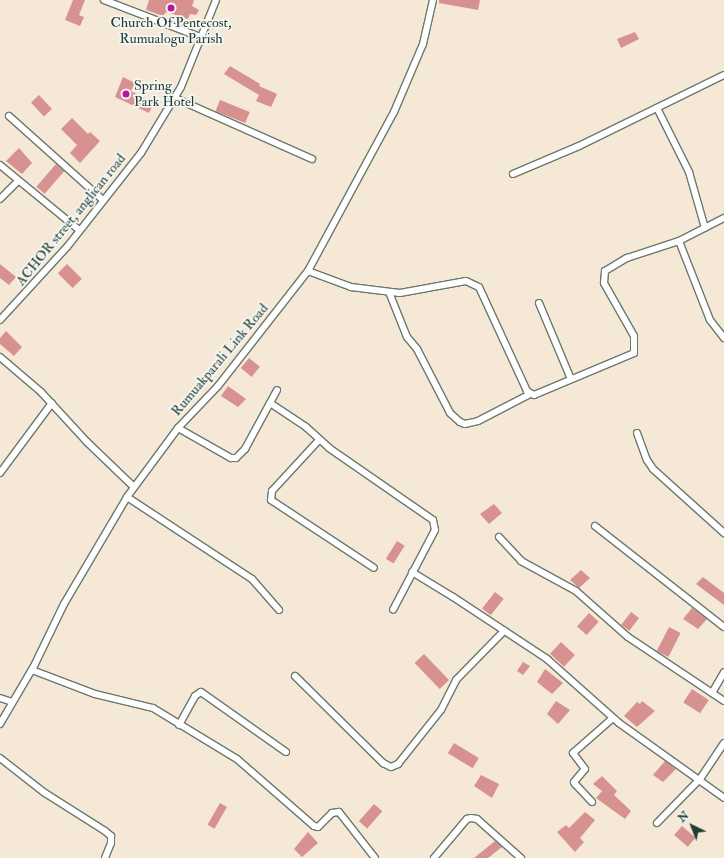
<!DOCTYPE html>
<html>
<head>
<meta charset="utf-8">
<style>
  body { margin:0 }
  #map { position:relative; width:724px; height:858px; overflow:hidden; background:#f5e8d7; font-family:"IM FELL Double Pica",serif }
  div>[style] { position:absolute }
  [style*='--x'] { left:calc(var(--x)*1px); top:calc(var(--y)*1px); width:calc(var(--w)*1px); rotate:calc(var(--a)*1deg) }
  .building>* { inset:0; background:#d69190; transform-origin:0 0 }
  .roads { filter:drop-shadow(1px 0 #6a796d) drop-shadow(-1px 0 #6a796d) drop-shadow(0 1px #6a796d) drop-shadow(0 -1px #6a796d) }
  .minor>* { height:6px; margin:-3px; padding:0 3px; transform-origin:3px; border-radius:3px; background:#fff }
  .dots>* { width:11px; height:11px; translate:-50% -50%; box-sizing:border-box; border:2px solid #f6f6f2; border-radius:50% }
  span { translate:-50% -50%; white-space:nowrap; text-align:center; line-height:1.15; -webkit-text-stroke:3.5px #f6f6f2; paint-order:stroke }
  .poi-label { font-size:14px; color:#1f3d34 }
  .left { translate:0 -50%; text-align:left }
  .street-label { font-size:14px; color:#1f3d34 }
  .north { position:absolute; left:672px; top:806px; width:40px; height:40px; -webkit-text-stroke:3px #f6f6f2; paint-order:stroke; rotate:317deg; font-size:11px; font-weight:700; line-height:16px; text-align:center; color:#1f3d34 }
  .north::after { content:''; display:block; margin:auto; width:14px; height:18px; background:#1f3d34; clip-path:polygon(50% 0,100% 100%,50% 72%,0 100%) }
</style>
</head>
<body>
<div id="map">
  <div class="building">
    <div style="clip-path:polygon(73px 0,85px 0,79px 15px,84px 17px,80px 26px,65px 20px)"></div>
    <div style="clip-path:polygon(149px 0,194px 0,192px 6px,199px 10px,196px 15px,190px 14px,188px 19px,166px 12px,163px 16px,146px 10px)"></div>
    <div style="clip-path:polygon(439px 0,480px 0,478px 10px,439px 3px)"></div>
    <div style="clip-path:polygon(635px 32px,639px 39px,621px 48px,617px 39px)"></div>
    <div style="clip-path:polygon(230px 66px,260px 84px,259px 86px,277px 94px,271px 107px,256px 101px,259px 95px,224px 74px)"></div>
    <div style="clip-path:polygon(123px 77px,135px 83px,131px 91px,154px 103px,149px 113px,115px 97px)"></div>
    <div style="left:39px;top:95px;width:19px;height:11px;rotate:47deg"></div>
    <div style="left:220px;top:100px;width:32px;height:12px;rotate:22deg"></div>
    <div style="clip-path:polygon(72px 118px,88px 134px,90px 132px,100px 141px,80px 163px,70px 153px,77px 145px,61px 129px)"></div>
    <div style="clip-path:polygon(19px 148px,32px 163px,22px 174px,6px 161px)"></div>
    <div style="left:56px;top:164px;width:11px;height:30px;rotate:41deg"></div>
    <div style="clip-path:polygon(0 264px,16px 277px,9px 285px,0 278px)"></div>
    <div style="left:67px;top:264px;width:21px;height:13px;rotate:45deg"></div>
    <div style="clip-path:polygon(6px 331px,22px 347px,14px 356px,0 344px,0 338px)"></div>
    <div style="left:249px;top:358px;width:14px;height:13px;rotate:39deg"></div>
    <div style="clip-path:polygon(228px 386px,246px 399px,238px 407px,221px 396px)"></div>
    <div style="clip-path:polygon(494px 504px,502px 513px,489px 524px,480px 514px)"></div>
    <div style="left:397px;top:541px;width:9px;height:21px;rotate:32deg"></div>
    <div style="clip-path:polygon(581px 570px,590px 578px,579px 588px,570px 580px)"></div>
    <div style="clip-path:polygon(703px 577px,724px 593px,724px 605px,696px 584px)"></div>
    <div style="left:495px;top:592px;width:11px;height:21px;rotate:38deg"></div>
    <div style="clip-path:polygon(692px 608px,707px 619px,698px 629px,683px 619px)"></div>
    <div style="left:631px;top:612px;width:10px;height:16px;rotate:37deg"></div>
    <div style="left:589px;top:613px;width:13px;height:18px;rotate:42deg"></div>
    <div style="left:669px;top:627px;width:13px;height:27px;rotate:27deg"></div>
    <div style="left:561px;top:642px;width:19px;height:16px;rotate:43deg"></div>
    <div style="left:424px;top:654px;width:36px;height:13px;rotate:46deg"></div>
    <div style="clip-path:polygon(523px 662px,530px 666px,523px 675px,517px 671px)"></div>
    <div style="clip-path:polygon(545px 669px,563px 683px,552px 694px,537px 682px)"></div>
    <div style="left:692px;top:689px;width:20px;height:16px;rotate:33deg"></div>
    <div style="clip-path:polygon(556px 701px,570px 710px,558px 724px,547px 714px)"></div>
    <div style="clip-path:polygon(642px 701px,655px 711px,637px 727px,624px 716px,637px 702px,640px 704px)"></div>
    <div style="left:454px;top:743px;width:29px;height:12px;rotate:31deg"></div>
    <div style="clip-path:polygon(665px 761px,676px 769px,663px 782px,653px 775px)"></div>
    <div style="clip-path:polygon(481px 775px,499px 784px,492px 798px,474px 786px)"></div>
    <div style="clip-path:polygon(602px 776px,617px 791px,614px 795px,631px 811px,625px 819px,596px 798px,602px 791px,593px 784px)"></div>
    <div style="left:220px;top:803px;width:8px;height:25px;rotate:30deg"></div>
    <div style="left:374px;top:804px;width:11px;height:23px;rotate:41deg"></div>
    <div style="clip-path:polygon(585px 812px,595px 820px,580px 838px,584px 842px,575px 852px,557px 832px,566px 825px,569px 828px)"></div>
    <div style="left:682px;top:826px;width:18px;height:12px;rotate:41deg"></div>
    <div style="clip-path:polygon(308px 832px,318px 843px,302px 857px,294px 849px)"></div>
    <div style="clip-path:polygon(495px 841px,502px 847px,488px 858px,474px 858px)"></div>
  </div>
  <div class="roads">
    <div class="minor">
      <div style="--x:104;--y:0;--w:103;--a:21.1"></div>
      <div style="--x:175;--y:98;--w:150;--a:24"></div>
      <div style="--x:657;--y:108;--w:72;--a:63.4"></div>
      <div style="--x:689;--y:172;--w:58;--a:74.1"></div>
      <div style="--x:9;--y:116;--w:126;--a:41.8"></div>
      <div style="--x:0;--y:165;--w:102;--a:39.4"></div>
      <div style="--x:513;--y:174;--w:72;--a:-23"></div>
      <div style="--x:579;--y:146;--w:161;--a:-26.1"></div>
      <div style="--x:0;--y:199;--w:25;--a:-45"></div>
      <div style="--x:679;--y:241;--w:85;--a:68.6"></div>
      <div style="--x:710;--y:320;--w:23;--a:52"></div>
      <div style="--x:308;--y:271;--w:46;--a:20.4"></div>
      <div style="--x:351;--y:287;--w:49;--a:7"></div>
      <div style="--x:400;--y:293;--w:67;--a:-10.3"></div>
      <div style="--x:466;--y:281;--w:14;--a:25"></div>
      <div style="--x:479;--y:287;--w:115;--a:65.2"></div>
      <div style="--x:527;--y:391;--w:8;--a:30"></div>
      <div style="--x:534;--y:395;--w:108;--a:-22.8"></div>
      <div style="--x:634;--y:353;--w:17;--a:-90"></div>
      <div style="--x:634;--y:336;--w:61;--a:-119.5"></div>
      <div style="--x:604;--y:283;--w:12;--a:-85"></div>
      <div style="--x:605;--y:271;--w:26;--a:-31"></div>
      <div style="--x:627;--y:258;--w:55;--a:-18.1"></div>
      <div style="--x:679;--y:241;--w:51;--a:-27.1"></div>
      <div style="--x:389;--y:292;--w:48;--a:68.2"></div>
      <div style="--x:407;--y:337;--w:16;--a:50"></div>
      <div style="--x:417;--y:349;--w:72;--a:62.7"></div>
      <div style="--x:450;--y:413;--w:13;--a:42"></div>
      <div style="--x:460;--y:422;--w:5;--a:22"></div>
      <div style="--x:465;--y:424;--w:13;--a:-13"></div>
      <div style="--x:478;--y:421;--w:59;--a:-27.4"></div>
      <div style="--x:539;--y:303;--w:82;--a:67.2"></div>
      <div style="--x:0;--y:320;--w:99;--a:-47.5"></div>
      <div style="--x:67;--y:247;--w:120;--a:-51.8"></div>
      <div style="--x:141;--y:153;--w:77;--a:-58.8"></div>
      <div style="--x:181;--y:87;--w:94;--a:-68.1"></div>
      <div style="--x:0;--y:357;--w:54;--a:40.5"></div>
      <div style="--x:41;--y:392;--w:68;--a:47.4"></div>
      <div style="--x:87;--y:442;--w:65;--a:43.8"></div>
      <div style="--x:270;--y:403;--w:43;--a:33.7"></div>
      <div style="--x:306;--y:427;--w:31;--a:42"></div>
      <div style="--x:329;--y:448;--w:126;--a:34.7"></div>
      <div style="--x:433;--y:520;--w:10;--a:79"></div>
      <div style="--x:435;--y:530;--w:90;--a:117.7"></div>
      <div style="--x:178;--y:428;--w:61;--a:29.5"></div>
      <div style="--x:231;--y:458;--w:5;--a:0"></div>
      <div style="--x:236;--y:458;--w:13;--a:-45"></div>
      <div style="--x:245;--y:449;--w:67;--a:-61.5"></div>
      <div style="--x:637;--y:433;--w:29;--a:70"></div>
      <div style="--x:647;--y:460;--w:11;--a:56"></div>
      <div style="--x:653;--y:469;--w:96;--a:42"></div>
      <div style="--x:319;--y:440;--w:69;--a:132.7"></div>
      <div style="--x:272;--y:491;--w:9;--a:96"></div>
      <div style="--x:271;--y:500;--w:123;--a:33.4"></div>
      <div style="--x:0;--y:473;--w:87;--a:-53.4"></div>
      <div style="--x:127;--y:497;--w:149;--a:33.3"></div>
      <div style="--x:252;--y:579;--w:41;--a:48.9"></div>
      <div style="--x:595;--y:526;--w:164;--a:38.1"></div>
      <div style="--x:499;--y:537;--w:33;--a:47"></div>
      <div style="--x:521;--y:561;--w:63;--a:28.6"></div>
      <div style="--x:576;--y:591;--w:69;--a:41.5"></div>
      <div style="--x:628;--y:637;--w:115;--a:33.7"></div>
      <div style="--x:412;--y:572;--w:48;--a:31.4"></div>
      <div style="--x:453;--y:597;--w:113;--a:33.4"></div>
      <div style="--x:547;--y:659;--w:96;--a:41.6"></div>
      <div style="--x:619;--y:723;--w:129;--a:35.5"></div>
      <div style="--x:32;--y:670;--w:67;--a:20.9"></div>
      <div style="--x:95;--y:694;--w:60;--a:13.6"></div>
      <div style="--x:153;--y:708;--w:98;--a:31.3"></div>
      <div style="--x:237;--y:759;--w:102;--a:41"></div>
      <div style="--x:314;--y:826;--w:4;--a:14"></div>
      <div style="--x:318;--y:827;--w:20;--a:-45"></div>
      <div style="--x:332;--y:813;--w:7;--a:-8"></div>
      <div style="--x:339;--y:812;--w:58;--a:52"></div>
      <div style="--x:295;--y:676;--w:124;--a:44.7"></div>
      <div style="--x:383;--y:763;--w:9;--a:27"></div>
      <div style="--x:391;--y:767;--w:8;--a:-23"></div>
      <div style="--x:398;--y:764;--w:69;--a:-51.5"></div>
      <div style="--x:441;--y:710;--w:34;--a:-63"></div>
      <div style="--x:456;--y:680;--w:69;--a:-45.6"></div>
      <div style="--x:712;--y:693;--w:24;--a:-60"></div>
      <div style="--x:0;--y:698;--w:13;--a:18"></div>
      <div style="--x:0;--y:724;--w:69;--a:-59.7"></div>
      <div style="--x:35;--y:664;--w:67;--a:-64.2"></div>
      <div style="--x:64;--y:604;--w:124;--a:-59.5"></div>
      <div style="--x:127;--y:497;--w:86;--a:-53.5"></div>
      <div style="--x:178;--y:428;--w:58;--a:-46.4"></div>
      <div style="--x:218;--y:386;--w:146;--a:-52"></div>
      <div style="--x:308;--y:271;--w:181;--a:-61.6"></div>
      <div style="--x:394;--y:112;--w:74;--a:-66.9"></div>
      <div style="--x:423;--y:44;--w:45;--a:-77.2"></div>
      <div style="--x:179;--y:725;--w:33;--a:-61"></div>
      <div style="--x:195;--y:696;--w:7;--a:-34"></div>
      <div style="--x:201;--y:692;--w:104;--a:35.2"></div>
      <div style="--x:0;--y:758;--w:57;--a:37.9"></div>
      <div style="--x:45;--y:793;--w:71;--a:32.3"></div>
      <div style="--x:105;--y:831;--w:8;--a:40"></div>
      <div style="--x:111;--y:836;--w:7;--a:90"></div>
      <div style="--x:111;--y:843;--w:16;--a:112"></div>
      <div style="--x:592;--y:802;--w:25;--a:-133"></div>
      <div style="--x:575;--y:784;--w:2;--a:-117"></div>
      <div style="--x:574;--y:782;--w:17;--a:-50"></div>
      <div style="--x:585;--y:769;--w:20;--a:-127"></div>
      <div style="--x:573;--y:753;--w:53;--a:-41.2"></div>
      <div style="--x:657;--y:823;--w:62;--a:-45.7"></div>
      <div style="--x:700;--y:779;--w:43;--a:-56.3"></div>
      <div style="--x:434;--y:858;--w:51;--a:-49.8"></div>
      <div style="--x:467;--y:819;--w:4;--a:-14"></div>
      <div style="--x:471;--y:818;--w:6;--a:9"></div>
      <div style="--x:477;--y:819;--w:59;--a:41.6"></div>
    </div>
  </div>
  <div class="dots">
    <div style="left:171px;top:8px;background:#b5179e"></div>
    <div style="left:126px;top:94px;background:#b5179e"></div>
  </div>
  <div class="poi-label">
    <span style="left:171px;top:31px">Church Of Pentecost,<br>Rumualogu Parish</span>
    <span class="left" style="left:134px;top:94px">Spring<br>Park Hotel</span>
  </div>
  <div class="street-label">
    <span style="left:71px;top:220px;rotate:-51deg">ACHOR street, anglican road</span>
    <span style="left:220px;top:360px;rotate:-50deg">Rumuakparali Link Road</span>
  </div>
  <div class="north">N</div>
</div>
</body>
</html>
